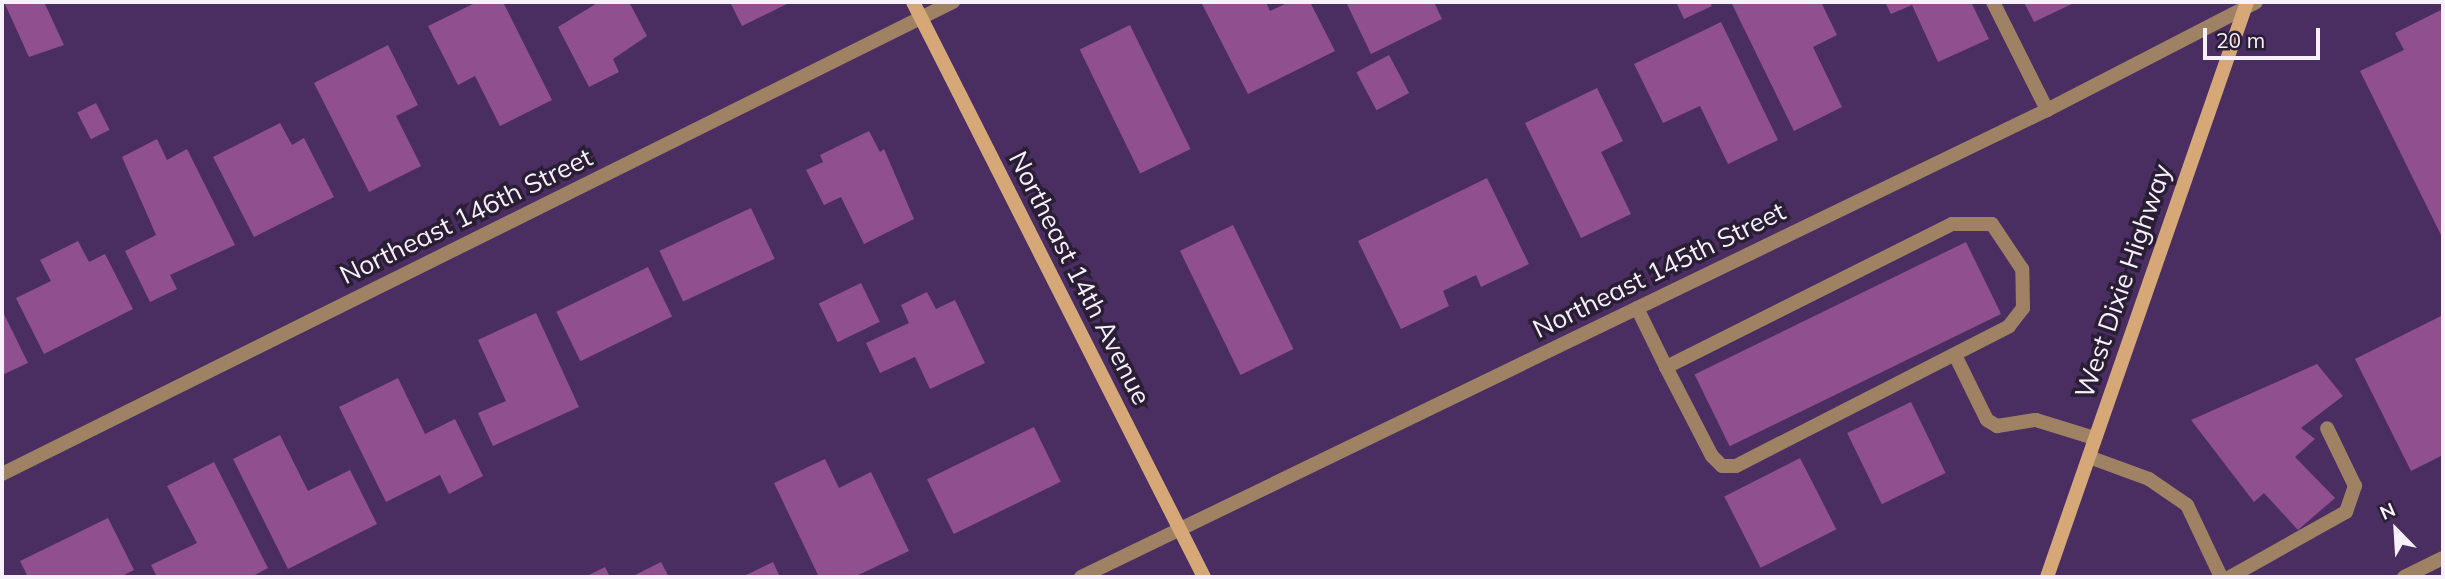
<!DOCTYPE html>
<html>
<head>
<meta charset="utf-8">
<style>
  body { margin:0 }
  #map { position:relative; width:2445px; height:579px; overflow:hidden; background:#4a2e61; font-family:Mulish,sans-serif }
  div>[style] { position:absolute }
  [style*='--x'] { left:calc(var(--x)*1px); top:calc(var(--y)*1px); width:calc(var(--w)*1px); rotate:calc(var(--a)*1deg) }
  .building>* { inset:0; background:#904f8f; transform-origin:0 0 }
  .lane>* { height:14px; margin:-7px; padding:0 7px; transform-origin:7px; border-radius:7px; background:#9f8264 }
  .street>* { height:14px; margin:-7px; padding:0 7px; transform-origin:7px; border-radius:7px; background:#9f8264 }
  .secondary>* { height:14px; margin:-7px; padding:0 7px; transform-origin:7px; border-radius:7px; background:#d6a878 }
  span { translate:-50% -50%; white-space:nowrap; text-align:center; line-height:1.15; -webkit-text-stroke:7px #2a1e35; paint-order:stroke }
  .street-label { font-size:26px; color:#f7f1fd }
  .frame { position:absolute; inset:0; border:4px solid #f7f1fd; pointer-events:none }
  .north { position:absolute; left:2361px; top:495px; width:70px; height:70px; -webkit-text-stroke:5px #2a1e35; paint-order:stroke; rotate:336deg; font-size:19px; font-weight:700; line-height:28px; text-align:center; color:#f7f1fd }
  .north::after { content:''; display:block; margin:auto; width:24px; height:32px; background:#f7f1fd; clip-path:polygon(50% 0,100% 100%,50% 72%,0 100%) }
  .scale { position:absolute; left:2203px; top:28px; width:117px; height:32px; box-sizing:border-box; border:4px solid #f7f1fd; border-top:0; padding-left:9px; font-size:21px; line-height:24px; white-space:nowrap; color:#f7f1fd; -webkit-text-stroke:5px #2a1e35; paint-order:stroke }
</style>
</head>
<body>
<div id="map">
  <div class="building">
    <div style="clip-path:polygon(4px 2px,44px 2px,64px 45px,29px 57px)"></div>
    <div style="clip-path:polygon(477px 2px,503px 2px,552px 100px,500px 126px,475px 76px,458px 85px,428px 26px)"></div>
    <div style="clip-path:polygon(599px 2px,629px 2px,647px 36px,613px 59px,619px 72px,589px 87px,558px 27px)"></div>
    <div style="clip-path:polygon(730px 2px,791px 2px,742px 26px)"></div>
    <div style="clip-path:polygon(1201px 2px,1266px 2px,1270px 11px,1289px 2px,1310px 2px,1335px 51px,1248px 94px)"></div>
    <div style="clip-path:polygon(1346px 2px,1434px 2px,1442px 19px,1371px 54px)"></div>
    <div style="clip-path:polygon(1676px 2px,1710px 2px,1712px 6px,1684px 19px)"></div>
    <div style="clip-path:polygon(1731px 2px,1821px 2px,1837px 35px,1813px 47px,1842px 107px,1794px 131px)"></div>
    <div style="clip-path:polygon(1885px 2px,1971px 2px,1989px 39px,1938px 62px,1912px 5px,1891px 14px)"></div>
    <div style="clip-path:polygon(2024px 2px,2076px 2px,2034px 22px)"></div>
    <div style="clip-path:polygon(2443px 9px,2443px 239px,2360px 71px,2404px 50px,2395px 33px)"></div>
    <div style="clip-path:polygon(1721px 22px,1778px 140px,1728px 164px,1700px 106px,1663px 123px,1634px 64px)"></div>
    <div style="left:1130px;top:25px;width:138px;height:56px;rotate:64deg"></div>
    <div style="clip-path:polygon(388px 45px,418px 105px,396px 116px,421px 166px,369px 192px,314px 83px)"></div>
    <div style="left:1389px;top:55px;width:43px;height:37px;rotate:62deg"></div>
    <div style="clip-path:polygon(1597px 88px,1623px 141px,1601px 152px,1631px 214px,1581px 238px,1525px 123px)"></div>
    <div style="left:96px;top:103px;width:30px;height:21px;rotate:63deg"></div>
    <div style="clip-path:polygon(280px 123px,292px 145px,304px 138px,334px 197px,254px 237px,213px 157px)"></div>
    <div style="clip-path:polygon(869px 131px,880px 152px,884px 149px,914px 219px,864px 244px,841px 197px,824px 205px,806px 170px,823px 162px,820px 155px)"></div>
    <div style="clip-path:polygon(157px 139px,167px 160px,187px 149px,235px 245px,170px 275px,177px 289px,150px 302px,125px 251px,156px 235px,122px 157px)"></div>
    <div style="clip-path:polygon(1487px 178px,1529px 264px,1481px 287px,1476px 275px,1443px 291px,1449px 306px,1401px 329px,1358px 241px)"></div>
    <div style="left:751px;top:208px;width:56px;height:101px;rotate:65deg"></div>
    <div style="left:1233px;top:225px;width:138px;height:59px;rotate:64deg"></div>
    <div style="clip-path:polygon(78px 241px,89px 262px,105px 254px,133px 309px,44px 354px,16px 298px,51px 281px,40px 260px)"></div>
    <div style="left:1966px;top:242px;width:80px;height:302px;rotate:64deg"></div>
    <div style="left:648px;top:267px;width:55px;height:102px;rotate:64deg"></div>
    <div style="left:861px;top:283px;width:43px;height:47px;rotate:64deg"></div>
    <div style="clip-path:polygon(927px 292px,936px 309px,955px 300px,985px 363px,930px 389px,915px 357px,880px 373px,866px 343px,909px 323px,901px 305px)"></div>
    <div style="clip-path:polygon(2px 310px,28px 363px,2px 375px)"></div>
    <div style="clip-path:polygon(536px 313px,579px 407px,493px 446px,478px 413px,506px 401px,478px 340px)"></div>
    <div style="clip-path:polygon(2443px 315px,2443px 455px,2411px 471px,2355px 359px)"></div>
    <div style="clip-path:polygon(2317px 364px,2343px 396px,2301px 428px,2315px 439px,2295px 457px,2335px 498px,2298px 530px,2264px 493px,2254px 502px,2191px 420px)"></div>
    <div style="clip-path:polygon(398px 378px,425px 434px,455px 419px,483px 476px,449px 494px,440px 475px,386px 502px,339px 407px)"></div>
    <div style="left:1911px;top:402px;width:79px;height:71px;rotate:64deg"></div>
    <div style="left:1034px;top:427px;width:61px;height:119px;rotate:64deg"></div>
    <div style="clip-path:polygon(280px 435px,308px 491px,350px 470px,377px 524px,288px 569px,233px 459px)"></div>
    <div style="left:1800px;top:458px;width:80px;height:85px;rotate:63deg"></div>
    <div style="clip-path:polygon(825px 459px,839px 488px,871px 472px,909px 551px,854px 577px,819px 577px,774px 483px)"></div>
    <div style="clip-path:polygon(214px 462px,268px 568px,251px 577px,157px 577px,151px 565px,197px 543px,167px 486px)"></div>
    <div style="clip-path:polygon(108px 518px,134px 570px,120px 577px,28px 577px,20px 561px)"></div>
    <div style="clip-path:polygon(661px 562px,669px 577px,631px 577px)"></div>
    <div style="clip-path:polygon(773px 562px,780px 577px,742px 577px)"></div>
    <div style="clip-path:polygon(605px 567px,610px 577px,585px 577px)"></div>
  </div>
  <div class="lane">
    <div style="--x:1993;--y:2;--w:121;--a:63.4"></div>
    <div style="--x:1637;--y:308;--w:66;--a:63.8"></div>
    <div style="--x:1666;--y:367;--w:100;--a:62.7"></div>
    <div style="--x:1712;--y:456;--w:14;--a:45"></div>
    <div style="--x:1722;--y:466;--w:14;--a:0"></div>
    <div style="--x:1736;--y:466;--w:307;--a:-27.1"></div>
    <div style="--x:2009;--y:326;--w:23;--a:-52"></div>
    <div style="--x:2023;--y:308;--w:39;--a:-91"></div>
    <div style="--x:2022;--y:269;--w:54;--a:-123.7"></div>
    <div style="--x:1992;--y:224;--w:40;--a:180"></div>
    <div style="--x:1952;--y:224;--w:320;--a:153.4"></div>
    <div style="--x:1955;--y:355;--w:72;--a:63.8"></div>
    <div style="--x:1987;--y:420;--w:12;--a:31"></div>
    <div style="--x:1997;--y:426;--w:39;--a:-9"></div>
    <div style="--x:2036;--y:420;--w:61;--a:17.2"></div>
    <div style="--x:2089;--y:457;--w:64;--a:20.1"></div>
    <div style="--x:2149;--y:479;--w:46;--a:34.4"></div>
    <div style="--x:2187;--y:505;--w:80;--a:64.7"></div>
    <div style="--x:2230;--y:577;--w:133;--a:-29.3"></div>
    <div style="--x:2346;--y:512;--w:28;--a:-71"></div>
    <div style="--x:2355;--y:486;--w:64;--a:-115.8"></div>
  </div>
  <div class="street">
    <div style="--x:2;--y:474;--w:1062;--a:-26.4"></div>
    <div style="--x:1081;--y:577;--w:1073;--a:-25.8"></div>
    <div style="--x:2047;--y:110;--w:235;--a:-27.3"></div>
    <div style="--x:2404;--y:577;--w:43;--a:-26"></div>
  </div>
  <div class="secondary">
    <div style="--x:913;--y:2;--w:644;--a:63.16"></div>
    <div style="--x:2047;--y:577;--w:609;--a:-70.82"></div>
  </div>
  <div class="street-label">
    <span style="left:466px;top:216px;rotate:-26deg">Northeast 146th Street</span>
    <span style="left:1659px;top:270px;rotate:-26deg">Northeast 145th Street</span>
    <span style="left:1080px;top:278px;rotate:63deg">Northeast 14th Avenue</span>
    <span style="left:2123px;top:281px;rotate:-71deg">West Dixie Highway</span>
  </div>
  <div class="frame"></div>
  <div class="north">N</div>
  <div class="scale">20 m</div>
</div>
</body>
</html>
